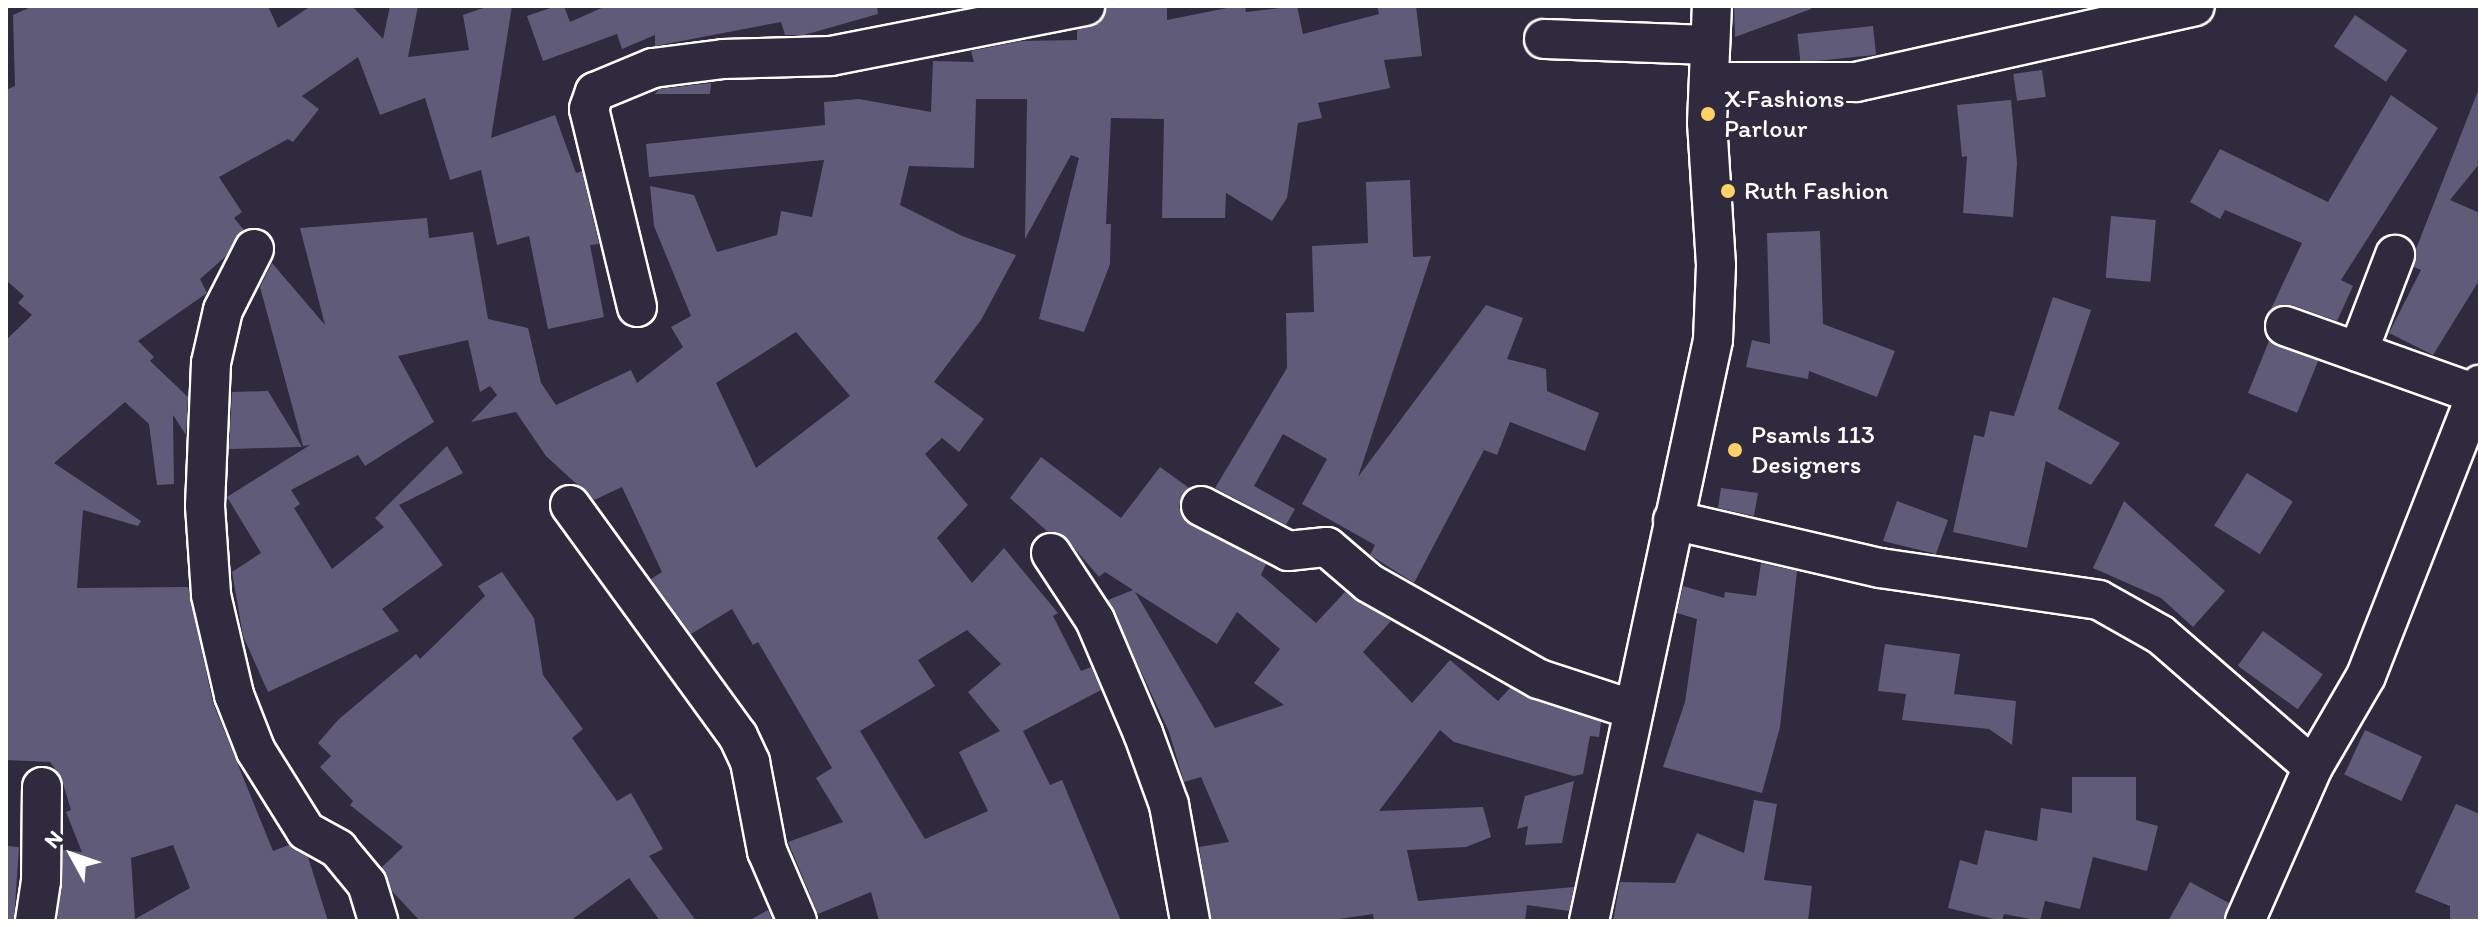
<!DOCTYPE html>
<html>
<head>
<meta charset="utf-8">
<style>
  body { margin:0 }
  #map { position:relative; width:2486px; height:927px; overflow:hidden; background:#2f2a3d; font-family:Itim,sans-serif }
  div>[style] { position:absolute }
  [style*='--x'] { left:calc(var(--x)*1px); top:calc(var(--y)*1px); width:calc(var(--w)*1px); rotate:calc(var(--a)*1deg) }
  .building>* { inset:0; background:#605b78; transform-origin:0 0 }
  .roads { filter:drop-shadow(2px 0 #fff) drop-shadow(-2px 0 #fff) drop-shadow(0 2px #fff) drop-shadow(0 -2px #fff) }
  .minor>* { height:38px; margin:-19px; padding:0 19px; transform-origin:19px; border-radius:19px; background:#2f2a3d }
  .dots>* { width:22px; height:22px; translate:-50% -50%; box-sizing:border-box; border:4px solid #2f2a3d; border-radius:50% }
  span { translate:-50% -50%; white-space:nowrap; text-align:center; line-height:1.15; -webkit-text-stroke:6px #2f2a3d; paint-order:stroke }
  .poi-label { font-size:26px; color:#fff }
  .left { translate:0 -50%; text-align:left }
  .frame { position:absolute; inset:0; border:8px solid #fff; pointer-events:none }
  .north { position:absolute; left:32px; top:815px; width:80px; height:80px; -webkit-text-stroke:6px #2f2a3d; paint-order:stroke; rotate:310deg; font-size:22px; font-weight:700; line-height:32px; text-align:center; color:#fff }
  .north::after { content:''; display:block; margin:auto; width:28px; height:36px; background:#fff; clip-path:polygon(50% 0,100% 100%,50% 72%,0 100%) }
</style>
</head>
<body>
<div id="map">
  <div class="building">
    <div style="clip-path:polygon(evenodd,33px 6px,268px 6px,278px 28px,311px 6px,352px 6px,383px 39px,390px 6px,418px 6px,408px 57px,469px 50px,463px 15px,489px 6px,512px 6px,491px 138px,555px 115px,576px 173px,582px 171px,599px 244px,590px 245px,604px 317px,548px 329px,529px 236px,497px 245px,481px 170px,450px 180px,425px 98px,380px 115px,358px 57px,302px 96px,319px 109px,293px 142px,288px 139px,219px 177px,242px 212px,234px 218px,244px 230px,225px 257px,200px 279px,207px 293px,138px 341px,154px 357px,150px 361px,188px 397px,186px 435px,173px 415px,174px 484px,157px 485px,149px 424px,125px 402px,54px 463px,141px 521px,138px 526px,83px 510px,77px 588px,188px 587px,213px 703px,273px 851px,289px 845px,308px 857px,328px 921px,57px 921px,63px 850px,82px 852px,66px 812px,71px 810px,61px 777px,50px 762px,6px 760px,6px 340px,32px 315px,18px 303px,24px 296px,6px 280px,6px 90px,15px 86px,13px 15px,33px 6px,173px 845px,190px 888px,135px 919px,131px 858px,173px 845px)"></div>
    <div style="clip-path:polygon(556px 6px,564px 6px,570px 22px,606px 6px,877px 6px,878px 14px,804px 35px,785px 35px,781px 22px,655px 46px,655px 35px,622px 49px,617px 34px,543px 61px,527px 16px)"></div>
    <div style="clip-path:polygon(evenodd,1106px 6px,1167px 6px,1167px 20px,1237px 6px,1245px 6px,1246px 12px,1297px 6px,1303px 34px,1379px 14px,1377px 6px,1416px 6px,1422px 56px,1384px 60px,1390px 88px,1318px 103px,1322px 118px,1298px 123px,1287px 198px,1272px 221px,1226px 193px,1225px 218px,1162px 218px,1164px 119px,1111px 118px,1106px 224px,1111px 224px,1110px 264px,1084px 332px,1039px 319px,1079px 158px,1071px 155px,1025px 239px,1027px 99px,976px 99px,974px 168px,909px 166px,900px 205px,962px 236px,1016px 255px,981px 320px,934px 382px,984px 419px,959px 452px,942px 438px,925px 454px,968px 505px,937px 538px,972px 583px,1004px 548px,1058px 613px,1053px 616px,1081px 671px,1091px 667px,1101px 690px,1023px 731px,1050px 785px,1062px 780px,1121px 921px,879px 921px,871px 892px,818px 914px,788px 842px,843px 822px,816px 778px,832px 768px,758px 642px,753px 645px,732px 609px,691px 634px,651px 579px,662px 572px,622px 487px,594px 500px,546px 456px,516px 412px,471px 422px,497px 395px,490px 386px,480px 392px,468px 340px,398px 356px,434px 422px,365px 466px,358px 455px,291px 490px,300px 504px,294px 508px,332px 569px,384px 527px,375px 518px,447px 446px,463px 473px,399px 505px,443px 565px,382px 609px,399px 631px,268px 692px,243px 636px,232px 572px,261px 553px,227px 497px,310px 445px,303px 446px,260px 287px,272px 263px,325px 325px,300px 228px,427px 218px,429px 238px,473px 232px,488px 319px,528px 328px,541px 383px,556px 405px,631px 370px,637px 383px,683px 347px,671px 327px,691px 316px,654px 226px,650px 186px,694px 195px,717px 252px,777px 235px,781px 211px,812px 217px,824px 160px,649px 177px,646px 144px,825px 125px,824px 102px,859px 99px,931px 112px,933px 61px,974px 62px,971px 51px,1021px 41px,1077px 40px,1077px 30px,1099px 23px,1106px 6px,796px 332px,850px 396px,756px 468px,716px 383px,796px 332px,1106px 6px,967px 630px,1001px 664px,968px 692px,1000px 731px,959px 752px,988px 811px,925px 839px,860px 731px,935px 686px,918px 660px,967px 630px)"></div>
    <div style="clip-path:polygon(1734px 6px,1811px 6px,1811px 9px,1735px 37px)"></div>
    <div style="left:2355px;top:15px;width:63px;height:38px;rotate:34deg"></div>
    <div style="left:1873px;top:26px;width:29px;height:76px;rotate:84deg"></div>
    <div style="left:2042px;top:70px;width:27px;height:29px;rotate:82deg"></div>
    <div style="clip-path:polygon(711px 83px,710px 94px,655px 94px,659px 89px)"></div>
    <div style="clip-path:polygon(2478px 91px,2480px 163px,2450px 200px,2480px 213px,2480px 279px,2433px 355px,2389px 333px,2421px 270px,2414px 267px,2416px 249px)"></div>
    <div style="clip-path:polygon(2391px 95px,2438px 128px,2341px 280px,2353px 286px,2337px 321px,2292px 305px,2271px 309px,2302px 243px,2225px 210px,2220px 219px,2190px 202px,2220px 149px,2328px 202px)"></div>
    <div style="clip-path:polygon(2011px 100px,2017px 163px,2013px 217px,1963px 213px,1967px 156px,1962px 157px,1957px 105px)"></div>
    <div style="clip-path:polygon(1410px 180px,1413px 257px,1431px 256px,1358px 477px,1486px 305px,1523px 318px,1507px 359px,1546px 369px,1547px 391px,1599px 413px,1585px 451px,1510px 422px,1497px 455px,1484px 450px,1414px 583px,1370px 555px,1375px 545px,1302px 504px,1327px 459px,1283px 434px,1254px 486px,1295px 509px,1286px 525px,1215px 488px,1287px 368px,1286px 313px,1314px 312px,1312px 246px,1368px 243px,1366px 182px)"></div>
    <div style="left:2111px;top:216px;width:45px;height:62px;rotate:5deg"></div>
    <div style="clip-path:polygon(1820px 231px,1823px 324px,1895px 351px,1877px 397px,1809px 371px,1808px 379px,1746px 367px,1752px 340px,1770px 344px,1767px 233px)"></div>
    <div style="clip-path:polygon(2053px 297px,2091px 310px,2058px 409px,2120px 443px,2091px 485px,2046px 461px,2027px 548px,1953px 532px,1974px 435px,1984px 437px,1990px 411px,2014px 416px)"></div>
    <div style="left:2269px;top:341px;width:53px;height:56px;rotate:22deg"></div>
    <div style="clip-path:polygon(268px 391px,302px 447px,229px 449px,232px 392px)"></div>
    <div style="clip-path:polygon(evenodd,1041px 457px,1121px 518px,1160px 467px,1189px 488px,1179px 506px,1183px 518px,1266px 564px,1261px 575px,1316px 623px,1345px 592px,1391px 621px,1363px 652px,1412px 703px,1450px 660px,1498px 701px,1510px 688px,1601px 722px,1599px 737px,1590px 736px,1583px 774px,1574px 776px,1454px 742px,1440px 730px,1379px 811px,1483px 807px,1491px 837px,1466px 847px,1407px 850px,1418px 901px,1574px 887px,1569px 911px,1527px 905px,1525px 921px,1374px 921px,1373px 914px,1326px 921px,1211px 921px,1199px 847px,1229px 842px,1201px 777px,1184px 782px,1169px 732px,1108px 600px,1133px 590px,1105px 572px,1099px 577px,1062px 534px,1048px 532px,1010px 498px,1041px 457px,1135px 592px,1217px 644px,1237px 612px,1280px 649px,1254px 683px,1284px 705px,1215px 728px,1135px 592px)"></div>
    <div style="left:2247px;top:473px;width:54px;height:62px;rotate:32deg"></div>
    <div style="clip-path:polygon(1721px 488px,1758px 493px,1754px 516px,1718px 508px)"></div>
    <div style="clip-path:polygon(1897px 501px,1948px 520px,1936px 554px,1883px 541px)"></div>
    <div style="clip-path:polygon(2124px 501px,2225px 591px,2193px 627px,2161px 598px,2093px 568px)"></div>
    <div style="clip-path:polygon(1761px 563px,1797px 571px,1780px 727px,1762px 793px,1663px 767px,1685px 702px,1697px 619px,1677px 613px,1683px 586px,1724px 598px,1725px 592px,1756px 596px)"></div>
    <div style="clip-path:polygon(502px 572px,534px 618px,543px 675px,583px 729px,572px 738px,617px 801px,631px 793px,663px 849px,649px 856px,696px 921px,660px 921px,629px 878px,570px 921px,420px 921px,392px 891px,382px 867px,403px 847px,350px 805px,353px 801px,320px 767px,331px 756px,318px 743px,338px 720px,416px 654px,420px 659px,485px 596px,478px 586px)"></div>
    <div style="left:2263px;top:631px;width:74px;height:43px;rotate:36deg"></div>
    <div style="clip-path:polygon(1885px 644px,1960px 654px,1954px 694px,2016px 701px,2012px 745px,1989px 729px,1902px 720px,1906px 694px,1878px 691px)"></div>
    <div style="left:2365px;top:730px;width:63px;height:49px;rotate:25deg"></div>
    <div style="clip-path:polygon(2072px 777px,2136px 777px,2136px 820px,2158px 826px,2147px 871px,2093px 857px,2080px 909px,2045px 901px,2040px 921px,2004px 914px,2002px 921px,1948px 908px,1960px 860px,1977px 865px,1985px 830px,2037px 841px,2041px 808px,2072px 813px)"></div>
    <div style="clip-path:polygon(1574px 781px,1562px 843px,1525px 845px,1528px 826px,1517px 829px,1525px 796px)"></div>
    <div style="clip-path:polygon(1754px 800px,1777px 804px,1764px 880px,1812px 886px,1808px 921px,1613px 921px,1620px 882px,1675px 883px,1697px 833px,1744px 853px)"></div>
    <div style="clip-path:polygon(2456px 804px,2480px 814px,2480px 921px,2450px 921px,2450px 906px,2415px 892px)"></div>
    <div style="clip-path:polygon(6px 846px,19px 847px,14px 921px,6px 921px)"></div>
    <div style="clip-path:polygon(2190px 882px,2229px 903px,2223px 921px,2168px 921px)"></div>
    <div style="clip-path:polygon(768px 910px,773px 921px,748px 921px)"></div>
  </div>
  <div class="roads">
    <div class="minor">
      <div style="--x:1544;--y:39;--w:166;--a:2.1"></div>
      <div style="--x:1709;--y:82;--w:147;--a:0"></div>
      <div style="--x:1856;--y:82;--w:347;--a:-12.6"></div>
      <div style="--x:254;--y:249;--w:68;--a:116.9"></div>
      <div style="--x:223;--y:310;--w:54;--a:102.8"></div>
      <div style="--x:211;--y:363;--w:143;--a:92.4"></div>
      <div style="--x:205;--y:506;--w:89;--a:86.1"></div>
      <div style="--x:211;--y:595;--w:103;--a:77"></div>
      <div style="--x:234;--y:695;--w:60;--a:68.6"></div>
      <div style="--x:256;--y:751;--w:94;--a:58"></div>
      <div style="--x:306;--y:831;--w:37;--a:29"></div>
      <div style="--x:338;--y:849;--w:45;--a:50.4"></div>
      <div style="--x:367;--y:884;--w:39;--a:73"></div>
      <div style="--x:637;--y:307;--w:204;--a:-103.6"></div>
      <div style="--x:589;--y:109;--w:18;--a:-71"></div>
      <div style="--x:595;--y:92;--w:63;--a:-22.5"></div>
      <div style="--x:653;--y:68;--w:71;--a:-7.3"></div>
      <div style="--x:723;--y:59;--w:108;--a:-1.6"></div>
      <div style="--x:831;--y:56;--w:259;--a:-11.1"></div>
      <div style="--x:2285;--y:326;--w:203;--a:19.6"></div>
      <div style="--x:2358;--y:352;--w:104;--a:-69.1"></div>
      <div style="--x:570;--y:505;--w:286;--a:54"></div>
      <div style="--x:738;--y:736;--w:29;--a:65"></div>
      <div style="--x:750;--y:762;--w:91;--a:79.2"></div>
      <div style="--x:767;--y:851;--w:76;--a:66.8"></div>
      <div style="--x:1201;--y:506;--w:98;--a:27.3"></div>
      <div style="--x:1288;--y:551;--w:39;--a:-6"></div>
      <div style="--x:1327;--y:547;--w:55;--a:40.6"></div>
      <div style="--x:1369;--y:583;--w:195;--a:29.5"></div>
      <div style="--x:1539;--y:679;--w:97;--a:18.1"></div>
      <div style="--x:1673;--y:520;--w:212;--a:13.1"></div>
      <div style="--x:1880;--y:568;--w:221;--a:8.3"></div>
      <div style="--x:2099;--y:600;--w:71;--a:29.4"></div>
      <div style="--x:2161;--y:635;--w:201;--a:41"></div>
      <div style="--x:1051;--y:553;--w:80;--a:56.7"></div>
      <div style="--x:1095;--y:620;--w:123;--a:67"></div>
      <div style="--x:1143;--y:733;--w:77;--a:70.1"></div>
      <div style="--x:1169;--y:805;--w:118;--a:79.7"></div>
      <div style="--x:35;--y:921;--w:40;--a:-81.5"></div>
      <div style="--x:41;--y:881;--w:94;--a:-89.4"></div>
      <div style="--x:1589;--y:921;--w:594;--a:-77.95"></div>
      <div style="--x:1713;--y:340;--w:75;--a:-87.7"></div>
      <div style="--x:1716;--y:265;--w:142;--a:-93.6"></div>
      <div style="--x:1707;--y:123;--w:117;--a:-87.6"></div>
      <div style="--x:2245;--y:921;--w:168;--a:-66.2"></div>
      <div style="--x:2313;--y:767;--w:105;--a:-59.8"></div>
      <div style="--x:2366;--y:676;--w:313;--a:-68.6"></div>
    </div>
  </div>
  <div class="dots">
    <div style="left:1708px;top:114px;background:#ffd166"></div>
    <div style="left:1728px;top:191px;background:#ffd166"></div>
    <div style="left:1735px;top:450px;background:#ffd166"></div>
  </div>
  <div class="poi-label">
    <span class="left" style="left:1724px;top:114px">X Fashions<br>Parlour</span>
    <span class="left" style="left:1744px;top:191px">Ruth Fashion</span>
    <span class="left" style="left:1751px;top:450px">Psamls 113<br>Designers</span>
  </div>
  <div class="frame"></div>
  <div class="north">N</div>
</div>
</body>
</html>
